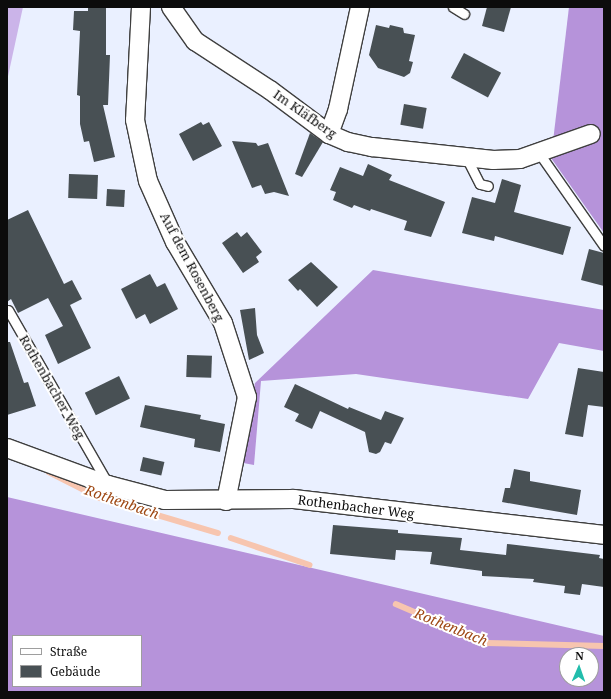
<!DOCTYPE html>
<html>
<head>
<meta charset="utf-8">
<style>
  body { margin:0 }
  #map { position:relative; width:611px; height:699px; overflow:hidden; background:#eaf0ff; font-family:"Noto Serif",serif }
  div>[style] { position:absolute }
  [style*='--x'] { left:calc(var(--x)*1px); top:calc(var(--y)*1px); width:calc(var(--w)*1px); rotate:calc(var(--a)*1deg) }
  .green>* { inset:0; background:#cbb4e9 }
  .forest>* { inset:0; background:#b693da }
  .stream>* { height:5.5px; margin:-2.75px; padding:0 2.75px; transform-origin:2.75px; border-radius:2.75px; background:#f7c5af }
  .building>* { inset:0; background:#485054; transform-origin:0 0 }
  .roads { filter:drop-shadow(1px 0 #3f3f3f) drop-shadow(-1px 0 #3f3f3f) drop-shadow(0 1px #3f3f3f) drop-shadow(0 -1px #3f3f3f) }
  .lane>* { height:9px; margin:-4.5px; padding:0 4.5px; transform-origin:4.5px; border-radius:4.5px; background:#fff }
  .street>* { height:18px; margin:-9px; padding:0 9px; transform-origin:9px; border-radius:9px; background:#fff }
  span { translate:-50% -50%; white-space:nowrap; text-align:center; line-height:1.15; -webkit-text-stroke:4px #fff; paint-order:stroke }
  .street-label { font-size:13px; color:#0c0c0c }
  .water-label { font-size:14px; color:#9e4814; font-style:italic }
  .frame { position:absolute; inset:0; border:8px solid #0c0c0c; pointer-events:none }
  .legend { position:absolute; left:12px; top:635px; width:130px; height:52px; box-sizing:border-box; background:#fff; border:1px solid #9e9e9e; margin:0; padding:5px 7px; list-style:none; font-size:12px; color:#0c0c0c }
  .legend li { display:flex; align-items:center; gap:8px; height:20px }
  .legend b { width:20px; border:1px solid #9e9e9e }
  .north { position:absolute; left:559px; top:647px; width:40px; height:40px; box-sizing:border-box; background:#fff; border:1px solid #9e9e9e; border-radius:50%; rotate:2deg; font-size:11px; font-weight:700; line-height:16px; text-align:center; color:#0c0c0c }
  .north::after { content:''; display:block; margin:auto; width:14px; height:18px; background:#22bdac; clip-path:polygon(50% 0,100% 100%,50% 72%,0 100%) }
</style>
</head>
<body>
<div id="map">
  <div class="green">
    <div style="clip-path:polygon(7px 7px,23px 7px,7px 81px)"></div>
  </div>
  <div class="forest">
    <div style="clip-path:polygon(569px 7px,604px 7px,604px 233px,551px 158px)"></div>
    <div style="clip-path:polygon(373px 270px,604px 310px,604px 351px,559px 343px,528px 399px,356px 374px,261px 381px,254px 465px,238px 462px,255px 383px)"></div>
    <div style="clip-path:polygon(evenodd,7px 497px,604px 636px,604px 692px,7px 692px,7px 497px,13px 636px,141px 636px,141px 686px,13px 686px,13px 636px,7px 497px,567px 655px,591px 655px,591px 679px,567px 679px,567px 655px)"></div>
  </div>
  <div class="stream">
    <div style="--x:49;--y:472;--w:57;--a:27"></div>
    <div style="--x:100;--y:498;--w:123;--a:16.5"></div>
    <div style="--x:231;--y:538;--w:83;--a:18.9"></div>
    <div style="--x:396;--y:604;--w:99;--a:23.2"></div>
    <div style="--x:487;--y:643;--w:117;--a:1.5"></div>
  </div>
  <div class="building">
    <div style="clip-path:polygon(88px 7px,106px 7px,106px 55px,110px 55px,108px 105px,103px 105px,115px 157px,94px 162px,89px 141px,84px 142px,80px 124px,80px 96px,77px 95px,80px 31px,73px 30px,74px 11px,88px 11px)"></div>
    <div style="clip-path:polygon(487px 7px,511px 7px,504px 32px,482px 26px)"></div>
    <div style="clip-path:polygon(376px 25px,389px 28px,390px 25px,403px 28px,404px 33px,415px 35px,409px 61px,413px 62px,410px 73px,404px 77px,378px 68px,369px 55px)"></div>
    <div style="left:464px;top:53px;width:42px;height:28px;rotate:28deg"></div>
    <div style="left:404px;top:104px;width:23px;height:21px;rotate:10deg"></div>
    <div style="clip-path:polygon(201px 122px,203px 125px,209px 122px,222px 146px,193px 161px,179px 134px)"></div>
    <div style="clip-path:polygon(310px 133px,323px 142px,302px 177px,295px 174px)"></div>
    <div style="clip-path:polygon(232px 141px,256px 143px,258px 146px,268px 143px,289px 196px,274px 192px,265px 194px,261px 185px,252px 188px)"></div>
    <div style="clip-path:polygon(368px 164px,392px 175px,389px 180px,445px 202px,431px 237px,404px 230px,407px 221px,371px 209px,370px 211px,354px 205px,352px 208px,333px 200px,336px 192px,330px 190px,340px 167px,363px 176px)"></div>
    <div style="left:69px;top:174px;width:29px;height:24px;rotate:2deg"></div>
    <div style="clip-path:polygon(502px 179px,521px 185px,514px 212px,571px 227px,563px 255px,495px 236px,494px 241px,462px 233px,472px 197px,495px 203px)"></div>
    <div style="left:107px;top:189px;width:18px;height:17px;rotate:3deg"></div>
    <div style="clip-path:polygon(28px 210px,64px 284px,72px 280px,82px 299px,70px 305px,91px 348px,58px 364px,45px 335px,63px 326px,48px 298px,18px 313px,11px 299px,7px 302px,7px 220px)"></div>
    <div style="clip-path:polygon(237px 232px,241px 237px,247px 232px,262px 252px,256px 257px,259px 262px,243px 273px,222px 243px)"></div>
    <div style="clip-path:polygon(589px 249px,604px 253px,604px 286px,581px 280px)"></div>
    <div style="clip-path:polygon(311px 262px,338px 287px,317px 307px,300px 289px,298px 291px,288px 280px)"></div>
    <div style="clip-path:polygon(150px 274px,157px 287px,165px 283px,178px 309px,150px 324px,145px 314px,136px 319px,121px 289px)"></div>
    <div style="clip-path:polygon(255px 308px,257px 335px,264px 353px,249px 360px,240px 310px)"></div>
    <div style="clip-path:polygon(7px 342px,10px 342px,24px 383px,28px 382px,36px 406px,7px 415px)"></div>
    <div style="left:187px;top:355px;width:25px;height:22px;rotate:2deg"></div>
    <div style="clip-path:polygon(578px 368px,604px 372px,604px 407px,588px 405px,583px 437px,565px 434px)"></div>
    <div style="left:119px;top:376px;width:25px;height:38px;rotate:64deg"></div>
    <div style="clip-path:polygon(295px 384px,348px 409px,349px 407px,381px 420px,385px 411px,404px 418px,391px 444px,385px 442px,380px 452px,376px 454px,369px 452px,365px 432px,320px 411px,312px 429px,295px 421px,299px 414px,284px 407px)"></div>
    <div style="clip-path:polygon(145px 405px,201px 415px,200px 419px,225px 424px,220px 452px,194px 447px,195px 439px,140px 427px)"></div>
    <div style="left:143px;top:457px;width:22px;height:14px;rotate:13deg"></div>
    <div style="clip-path:polygon(514px 469px,530px 472px,530px 481px,581px 490px,577px 515px,502px 502px,505px 488px,510px 488px)"></div>
    <div style="clip-path:polygon(333px 525px,398px 530px,398px 533px,462px 538px,460px 550px,506px 555px,507px 544px,600px 555px,599px 558px,604px 559px,604px 587px,582px 584px,580px 595px,564px 593px,565px 586px,533px 582px,534px 579px,482px 576px,482px 571px,430px 564px,432px 552px,396px 550px,395px 560px,330px 554px)"></div>
  </div>
  <div class="roads">
    <div class="lane">
      <div style="--x:453;--y:7;--w:13;--a:32"></div>
      <div style="--x:539;--y:153;--w:113;--a:55"></div>
      <div style="--x:466;--y:157;--w:30;--a:63"></div>
      <div style="--x:480;--y:184;--w:8;--a:14"></div>
      <div style="--x:8;--y:310;--w:198;--a:60.1"></div>
    </div>
    <div class="street">
      <div style="--x:141;--y:7;--w:113;--a:93"></div>
      <div style="--x:135;--y:120;--w:62;--a:78"></div>
      <div style="--x:148;--y:181;--w:67;--a:66.1"></div>
      <div style="--x:175;--y:242;--w:94;--a:59.3"></div>
      <div style="--x:223;--y:323;--w:78;--a:72"></div>
      <div style="--x:247;--y:397;--w:106;--a:101.4"></div>
      <div style="--x:171;--y:7;--w:42;--a:54.8"></div>
      <div style="--x:195;--y:41;--w:90;--a:33.2"></div>
      <div style="--x:270;--y:90;--w:74;--a:36.7"></div>
      <div style="--x:329;--y:134;--w:21;--a:23"></div>
      <div style="--x:348;--y:142;--w:25;--a:12"></div>
      <div style="--x:372;--y:147;--w:122;--a:6.1"></div>
      <div style="--x:493;--y:160;--w:27;--a:-2"></div>
      <div style="--x:520;--y:159;--w:75;--a:-19.4"></div>
      <div style="--x:329;--y:134;--w:27;--a:-70"></div>
      <div style="--x:338;--y:109;--w:104;--a:-77.8"></div>
      <div style="--x:7;--y:448;--w:108;--a:20.1"></div>
      <div style="--x:108;--y:485;--w:59;--a:14.7"></div>
      <div style="--x:165;--y:500;--w:129;--a:-0.4"></div>
      <div style="--x:294;--y:499;--w:312;--a:6.6"></div>
    </div>
  </div>
  <div class="street-label">
    <span style="left:305px;top:114px;rotate:35deg">Im Kläfberg</span>
    <span style="left:192px;top:267px;rotate:62deg">Auf dem Rosenberg</span>
    <span style="left:52px;top:387px;rotate:60deg">Rothenbacher Weg</span>
    <span style="left:356px;top:507px;rotate:7deg">Rothenbacher Weg</span>
  </div>
  <div class="water-label">
    <span style="left:122px;top:502px;rotate:19deg">Rothenbach</span>
    <span style="left:451px;top:627px;rotate:22deg">Rothenbach</span>
  </div>
  <div class="frame"></div>
  <ul class="legend">
  <li><b style="height:5px;background:#fff"></b>Straße</li>
  <li><b style="height:11px;background:#485054"></b>Gebäude</li>
  </ul>
  <div class="north">N</div>
</div>
</body>
</html>
